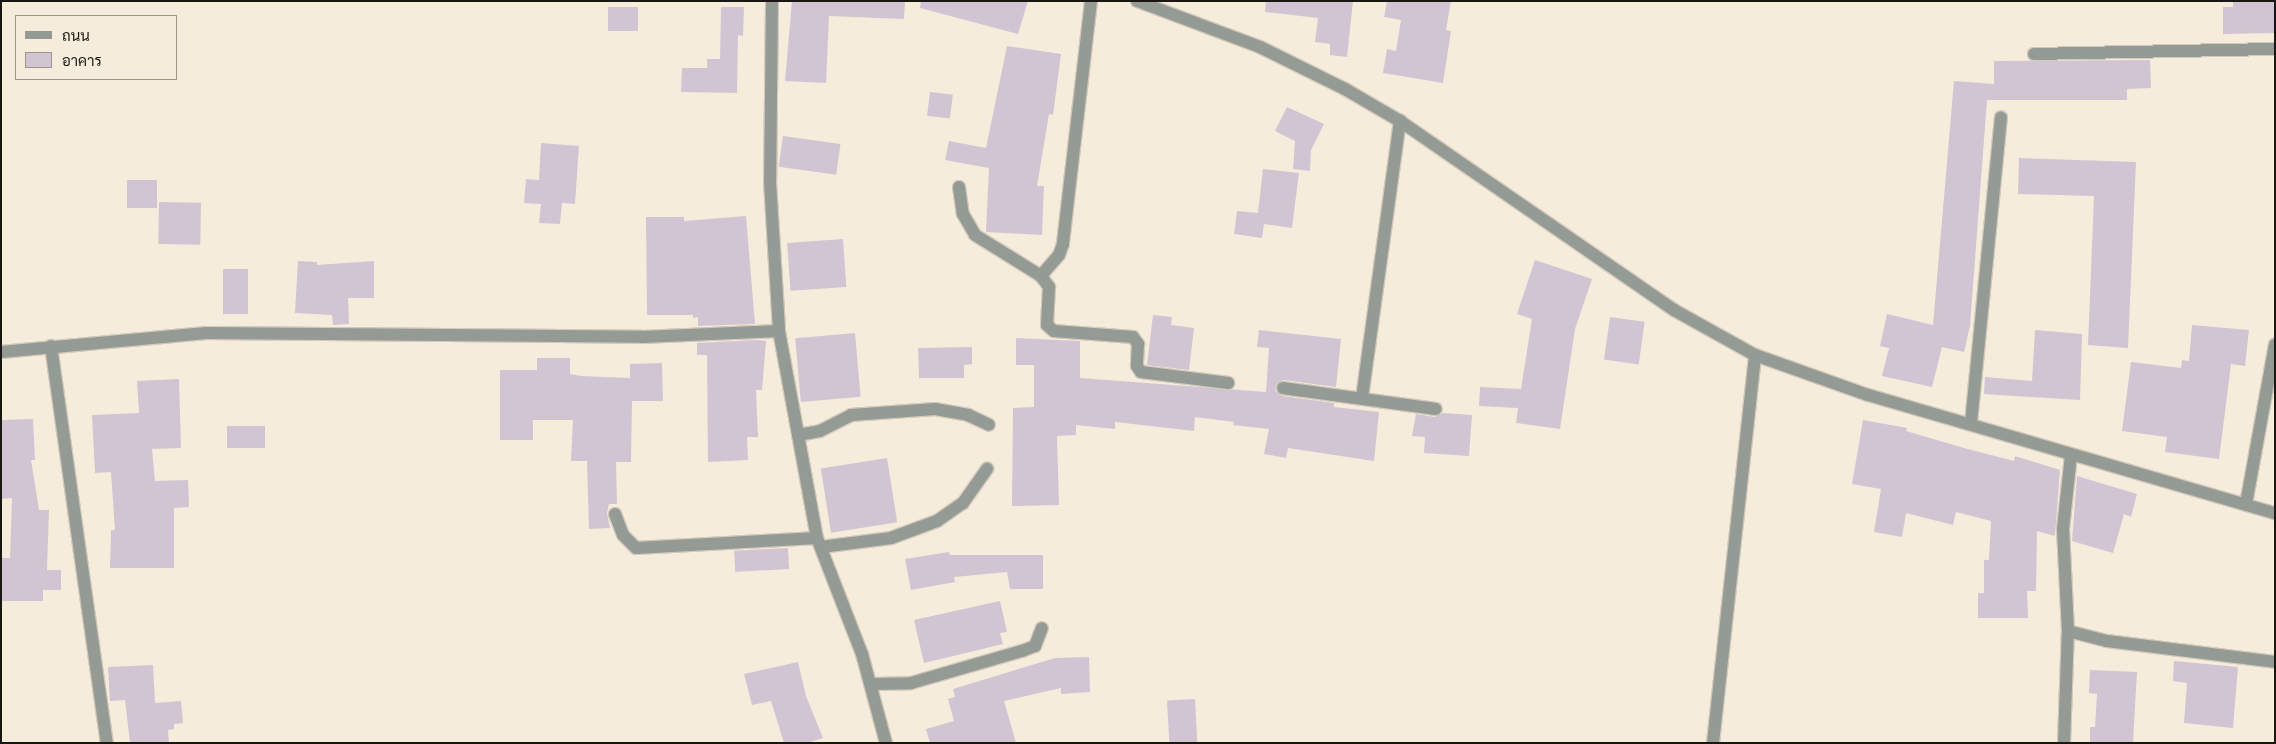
<!DOCTYPE html>
<html>
<head>
<meta charset="utf-8">
<style>
  body { margin:0 }
  #map { position:relative; width:2276px; height:744px; overflow:hidden; background:#f6ecdc; font-family:"Fira Sans Condensed",Sarabun,sans-serif }
  div>[style] { position:absolute }
  [style*='--x'] { left:calc(var(--x)*1px); top:calc(var(--y)*1px); width:calc(var(--w)*1px); rotate:calc(var(--a)*1deg) }
  .building>* { inset:0; background:#d1c5d3; transform-origin:0 0 }
  .roads { filter:drop-shadow(1px 0 #d3cabc) drop-shadow(-1px 0 #d3cabc) drop-shadow(0 1px #d3cabc) drop-shadow(0 -1px #d3cabc) }
  .minor>* { height:12px; margin:-6px; padding:0 6px; transform-origin:6px; border-radius:6px; background:#949a94 }
  span { translate:-50% -50%; white-space:nowrap; text-align:center; line-height:1.15; -webkit-text-stroke:5px #f6ecdc; paint-order:stroke }
  .frame { position:absolute; inset:0; border:2px solid #1a1712; pointer-events:none }
  .legend { position:absolute; left:15px; top:15px; width:162px; height:65px; box-sizing:border-box; background:#f6ecdc; border:1px solid #9e978b; margin:0; padding:6px 9px; list-style:none; font-size:15px; color:#1a1712 }
  .legend li { display:flex; align-items:center; gap:10px; height:25px }
  .legend b { width:25px; border:1px solid #9e978b }
</style>
</head>
<body>
<div id="map">
  <div class="building">
    <div style="clip-path:polygon(792px 1px,905px 1px,904px 19px,829px 16px,826px 83px,785px 81px)"></div>
    <div style="clip-path:polygon(921px 1px,1028px 1px,1018px 34px,920px 8px)"></div>
    <div style="clip-path:polygon(1266px 1px,1353px 1px,1347px 57px,1330px 55px,1330px 44px,1315px 42px,1318px 18px,1265px 12px)"></div>
    <div style="clip-path:polygon(1387px 1px,1451px 1px,1446px 30px,1451px 31px,1443px 83px,1383px 73px,1387px 49px,1396px 51px,1401px 20px,1384px 17px)"></div>
    <div style="clip-path:polygon(2233px 1px,2275px 1px,2275px 33px,2223px 34px,2223px 7px,2233px 7px)"></div>
    <div style="left:608px;top:7px;width:30px;height:24px"></div>
    <div style="clip-path:polygon(721px 7px,744px 7px,743px 36px,738px 35px,737px 93px,681px 92px,682px 68px,707px 68px,707px 59px,720px 59px)"></div>
    <div style="clip-path:polygon(1007px 46px,1061px 54px,1053px 115px,1049px 114px,1037px 186px,1044px 186px,1042px 235px,986px 232px,989px 168px,945px 160px,949px 141px,986px 148px)"></div>
    <div style="clip-path:polygon(2150px 60px,2151px 88px,2127px 89px,2127px 100px,1987px 100px,1970px 326px,1964px 352px,1942px 347px,1932px 387px,1882px 376px,1889px 348px,1880px 346px,1887px 314px,1933px 325px,1954px 81px,1994px 84px,1994px 61px)"></div>
    <div style="left:930px;top:92px;width:23px;height:24px;rotate:7deg"></div>
    <div style="clip-path:polygon(1287px 107px,1324px 124px,1311px 150px,1310px 171px,1293px 169px,1295px 141px,1275px 131px)"></div>
    <div style="left:783px;top:136px;width:58px;height:31px;rotate:8deg"></div>
    <div style="clip-path:polygon(541px 143px,579px 146px,575px 204px,562px 203px,560px 224px,539px 223px,541px 204px,524px 203px,526px 179px,539px 180px)"></div>
    <div style="clip-path:polygon(2019px 158px,2136px 162px,2128px 348px,2088px 345px,2094px 196px,2018px 194px)"></div>
    <div style="clip-path:polygon(1263px 169px,1299px 173px,1292px 228px,1264px 224px,1262px 238px,1234px 234px,1237px 211px,1258px 213px)"></div>
    <div style="left:127px;top:180px;width:30px;height:28px"></div>
    <div style="left:159px;top:202px;width:42px;height:42px;rotate:1deg"></div>
    <div style="clip-path:polygon(746px 216px,755px 324px,698px 326px,698px 317px,693px 318px,693px 315px,647px 315px,646px 217px,684px 217px,684px 221px)"></div>
    <div style="left:843px;top:239px;width:48px;height:56px;rotate:86deg"></div>
    <div style="clip-path:polygon(1535px 260px,1592px 279px,1575px 329px,1560px 429px,1516px 423px,1518px 408px,1479px 406px,1480px 387px,1521px 389px,1532px 319px,1517px 314px)"></div>
    <div style="clip-path:polygon(298px 261px,317px 262px,317px 265px,374px 261px,374px 298px,348px 298px,349px 324px,333px 325px,332px 315px,295px 313px)"></div>
    <div style="left:223px;top:269px;width:25px;height:45px"></div>
    <div style="clip-path:polygon(1153px 315px,1172px 317px,1171px 325px,1194px 328px,1189px 370px,1147px 365px)"></div>
    <div style="left:1610px;top:317px;width:35px;height:43px;rotate:8deg"></div>
    <div style="clip-path:polygon(2192px 325px,2249px 330px,2245px 366px,2231px 364px,2219px 459px,2165px 452px,2167px 437px,2122px 431px,2131px 362px,2181px 368px,2182px 360px,2189px 361px)"></div>
    <div style="clip-path:polygon(1259px 330px,1341px 339px,1336px 387px,1284px 380px,1277px 383px,1275px 391px,1282px 396px,1334px 403px,1334px 407px,1379px 412px,1374px 461px,1288px 448px,1286px 458px,1264px 454px,1269px 429px,1233px 425px,1234px 422px,1195px 417px,1194px 431px,1115px 422px,1115px 429px,1076px 425px,1076px 435px,1057px 436px,1059px 505px,1012px 506px,1013px 408px,1034px 407px,1034px 365px,1016px 365px,1016px 338px,1080px 341px,1080px 378px,1266px 392px,1269px 348px,1257px 347px)"></div>
    <div style="clip-path:polygon(2035px 330px,2082px 334px,2080px 400px,1984px 394px,1985px 377px,2032px 381px)"></div>
    <div style="left:855px;top:333px;width:64px;height:60px;rotate:85deg"></div>
    <div style="clip-path:polygon(757px 340px,766px 341px,762px 390px,756px 390px,758px 437px,747px 437px,748px 460px,708px 462px,707px 355px,697px 355px,697px 343px)"></div>
    <div style="clip-path:polygon(972px 347px,972px 364px,964px 365px,964px 378px,919px 378px,918px 348px)"></div>
    <div style="clip-path:polygon(537px 358px,570px 358px,570px 374px,581px 376px,630px 378px,630px 364px,662px 363px,663px 401px,632px 401px,631px 462px,616px 462px,617px 504px,609px 504px,607px 513px,610px 528px,589px 529px,587px 461px,571px 461px,573px 420px,533px 420px,533px 440px,500px 440px,500px 370px,537px 370px)"></div>
    <div style="clip-path:polygon(179px 379px,181px 448px,152px 449px,155px 481px,188px 480px,189px 507px,174px 508px,174px 568px,110px 568px,111px 530px,115px 530px,111px 472px,95px 473px,92px 415px,139px 413px,137px 381px)"></div>
    <div style="clip-path:polygon(1443px 413px,1472px 415px,1469px 456px,1424px 453px,1425px 437px,1412px 436px,1416px 414px,1435px 417px)"></div>
    <div style="clip-path:polygon(33px 419px,35px 460px,31px 460px,39px 510px,49px 510px,47px 570px,61px 570px,61px 590px,43px 590px,43px 601px,1px 601px,1px 558px,10px 558px,12px 498px,1px 499px,1px 420px)"></div>
    <div style="clip-path:polygon(1863px 420px,1907px 428px,1906px 431px,1964px 448px,2014px 461px,2015px 456px,2060px 470px,2055px 536px,2037px 531px,2036px 591px,2027px 591px,2028px 618px,1978px 618px,1978px 593px,1984px 593px,1984px 560px,1989px 560px,1991px 521px,1956px 512px,1953px 525px,1906px 513px,1902px 537px,1874px 532px,1881px 489px,1852px 484px)"></div>
    <div style="left:265px;top:426px;width:22px;height:38px;rotate:90deg"></div>
    <div style="left:887px;top:458px;width:65px;height:67px;rotate:81deg"></div>
    <div style="clip-path:polygon(2077px 476px,2137px 494px,2131px 517px,2124px 514px,2113px 553px,2072px 541px)"></div>
    <div style="left:788px;top:548px;width:21px;height:54px;rotate:87deg"></div>
    <div style="clip-path:polygon(949px 552px,950px 555px,1043px 555px,1043px 589px,1010px 589px,1007px 572px,954px 577px,955px 582px,911px 590px,905px 559px)"></div>
    <div style="clip-path:polygon(1000px 601px,1007px 632px,1000px 633px,1003px 644px,924px 663px,914px 620px)"></div>
    <div style="clip-path:polygon(1089px 657px,1090px 692px,1061px 694px,1061px 688px,1004px 701px,1016px 743px,930px 743px,926px 729px,954px 721px,948px 699px,955px 697px,953px 689px,1055px 658px)"></div>
    <div style="clip-path:polygon(2174px 661px,2238px 667px,2233px 728px,2184px 723px,2187px 683px,2173px 681px)"></div>
    <div style="clip-path:polygon(798px 662px,806px 696px,823px 738px,807px 743px,784px 743px,771px 701px,752px 705px,744px 674px)"></div>
    <div style="clip-path:polygon(153px 665px,155px 703px,181px 701px,183px 723px,174px 724px,174px 729px,168px 730px,169px 743px,130px 743px,125px 700px,110px 701px,108px 667px)"></div>
    <div style="clip-path:polygon(2090px 670px,2137px 672px,2133px 743px,2090px 743px,2090px 727px,2095px 727px,2097px 694px,2089px 693px)"></div>
    <div style="left:1195px;top:699px;width:44px;height:28px;rotate:87deg"></div>
  </div>
  <div class="roads">
    <div class="minor">
      <div style="--x:772;--y:1;--w:181;--a:90.6"></div>
      <div style="--x:770;--y:182;--w:149;--a:86.5"></div>
      <div style="--x:779;--y:331;--w:210;--a:79.6"></div>
      <div style="--x:817;--y:538;--w:124;--a:68.8"></div>
      <div style="--x:862;--y:654;--w:92;--a:74.9"></div>
      <div style="--x:1091;--y:1;--w:245;--a:96.6"></div>
      <div style="--x:1063;--y:244;--w:12;--a:110"></div>
      <div style="--x:1059;--y:255;--w:28;--a:131"></div>
      <div style="--x:1041;--y:276;--w:14;--a:54"></div>
      <div style="--x:1049;--y:287;--w:38;--a:93"></div>
      <div style="--x:1047;--y:325;--w:9;--a:41"></div>
      <div style="--x:1054;--y:331;--w:79;--a:4.3"></div>
      <div style="--x:1133;--y:337;--w:9;--a:54"></div>
      <div style="--x:1138;--y:344;--w:22;--a:93"></div>
      <div style="--x:1137;--y:366;--w:7;--a:56"></div>
      <div style="--x:1141;--y:372;--w:88;--a:7.2"></div>
      <div style="--x:1137;--y:1;--w:131;--a:20.5"></div>
      <div style="--x:1260;--y:47;--w:95;--a:26.3"></div>
      <div style="--x:1345;--y:89;--w:64;--a:30.2"></div>
      <div style="--x:1400;--y:121;--w:333;--a:34.6"></div>
      <div style="--x:1674;--y:310;--w:93;--a:29.1"></div>
      <div style="--x:1755;--y:355;--w:120;--a:19.5"></div>
      <div style="--x:1868;--y:395;--w:424;--a:16.2"></div>
      <div style="--x:2034;--y:54;--w:241;--a:-1.2"></div>
      <div style="--x:959;--y:187;--w:27;--a:82"></div>
      <div style="--x:963;--y:214;--w:24;--a:60"></div>
      <div style="--x:975;--y:235;--w:78;--a:31.8"></div>
      <div style="--x:51;--y:346;--w:401;--a:82"></div>
      <div style="--x:1;--y:352;--w:206;--a:-5.3"></div>
      <div style="--x:206;--y:333;--w:436;--a:0.5"></div>
      <div style="--x:642;--y:337;--w:137;--a:-2.5"></div>
      <div style="--x:1283;--y:388;--w:154;--a:7.8"></div>
      <div style="--x:1362;--y:398;--w:280;--a:-82.2"></div>
      <div style="--x:1971;--y:423;--w:307;--a:-84.4"></div>
      <div style="--x:798;--y:435;--w:22;--a:-10"></div>
      <div style="--x:820;--y:431;--w:35;--a:-27"></div>
      <div style="--x:851;--y:415;--w:84;--a:-4.1"></div>
      <div style="--x:935;--y:409;--w:34;--a:10"></div>
      <div style="--x:968;--y:415;--w:23;--a:25"></div>
      <div style="--x:2246;--y:504;--w:162;--a:-79.7"></div>
      <div style="--x:615;--y:514;--w:22;--a:69"></div>
      <div style="--x:623;--y:535;--w:18;--a:45"></div>
      <div style="--x:636;--y:548;--w:181;--a:-3.2"></div>
      <div style="--x:821;--y:547;--w:71;--a:-7.3"></div>
      <div style="--x:891;--y:538;--w:49;--a:-20.3"></div>
      <div style="--x:937;--y:521;--w:32;--a:-35"></div>
      <div style="--x:963;--y:503;--w:42;--a:-54.8"></div>
      <div style="--x:2068;--y:631;--w:40;--a:14.4"></div>
      <div style="--x:2107;--y:641;--w:169;--a:7.1"></div>
      <div style="--x:872;--y:684;--w:39;--a:-1"></div>
      <div style="--x:911;--y:683;--w:116;--a:-16.1"></div>
      <div style="--x:1022;--y:651;--w:14;--a:-21"></div>
      <div style="--x:1035;--y:646;--w:19;--a:-69"></div>
      <div style="--x:1713;--y:743;--w:390;--a:-83.8"></div>
      <div style="--x:2064;--y:743;--w:112;--a:-88"></div>
      <div style="--x:2068;--y:631;--w:102;--a:-92.8"></div>
      <div style="--x:2063;--y:529;--w:74;--a:-83.8"></div>
    </div>
  </div>
  <div class="frame"></div>
  <ul class="legend">
  <li><b style="height:6px;background:#949a94"></b>ถนน</li>
  <li><b style="height:14px;background:#d1c5d3"></b>อาคาร</li>
  </ul>
</div>
</body>
</html>
